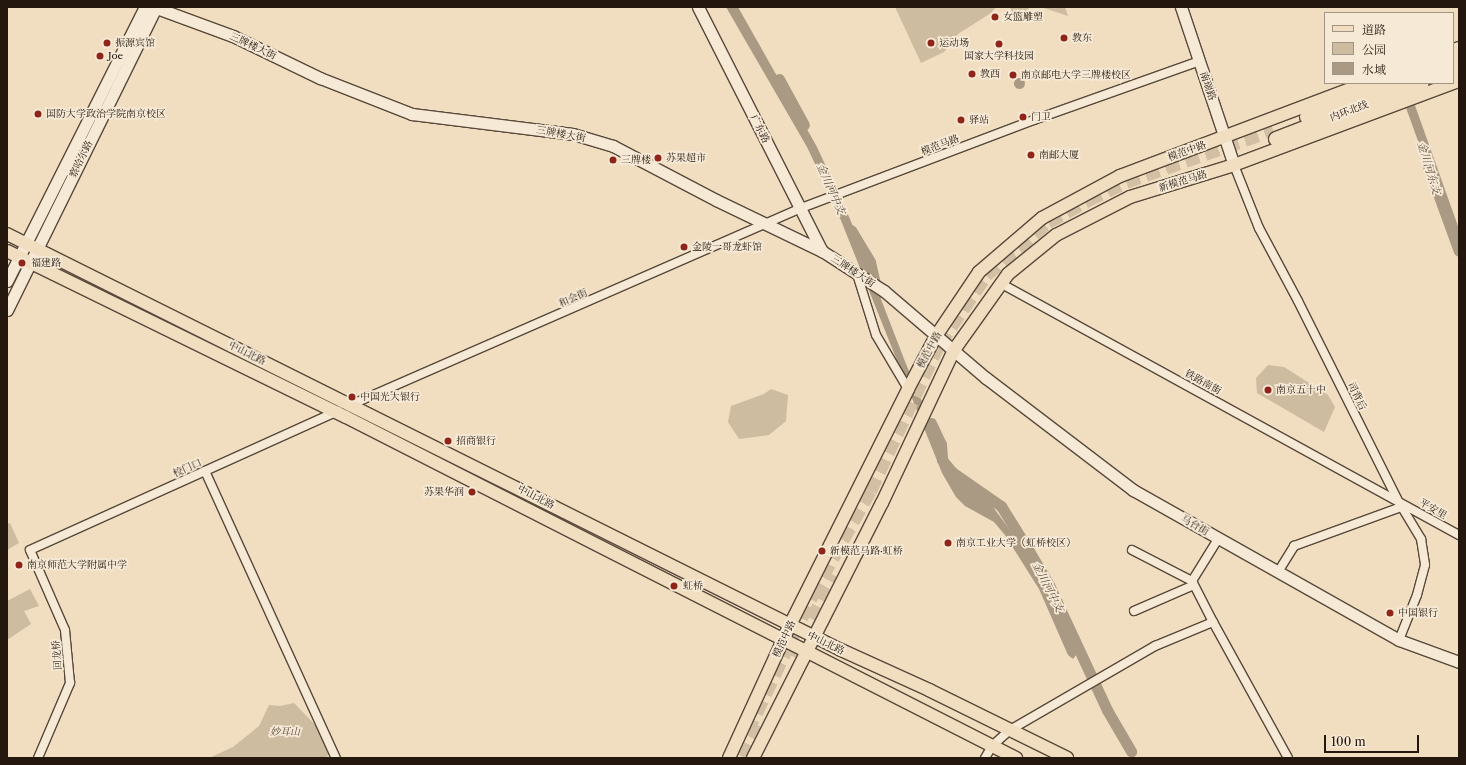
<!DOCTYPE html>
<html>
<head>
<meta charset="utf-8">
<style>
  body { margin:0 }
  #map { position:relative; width:1466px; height:765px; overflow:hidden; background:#f1ddbf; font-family:"Libre Caslon Text","Noto Serif SC",serif }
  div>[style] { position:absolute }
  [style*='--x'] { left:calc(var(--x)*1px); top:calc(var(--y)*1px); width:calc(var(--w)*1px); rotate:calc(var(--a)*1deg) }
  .green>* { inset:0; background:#cebca1 }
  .water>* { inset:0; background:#ab9a83 }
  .round { border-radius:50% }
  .river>* { height:11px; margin:-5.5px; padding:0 5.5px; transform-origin:5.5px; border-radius:5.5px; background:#ab9a83 }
  .highway-tunnel>* { height:14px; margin-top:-7px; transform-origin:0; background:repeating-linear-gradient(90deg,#d2bfa4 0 14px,transparent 0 21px) }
  .roads { filter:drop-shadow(1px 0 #57493a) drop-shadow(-1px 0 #57493a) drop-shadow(0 1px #57493a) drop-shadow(0 -1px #57493a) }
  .street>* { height:8px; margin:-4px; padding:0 4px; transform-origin:4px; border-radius:4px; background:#f6e9d5 }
  .secondary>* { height:11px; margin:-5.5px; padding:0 5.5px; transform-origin:5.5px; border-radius:5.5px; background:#f6e9d5 }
  .primary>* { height:12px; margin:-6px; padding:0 6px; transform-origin:6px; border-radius:6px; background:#f1ddbf }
  .highway>* { height:14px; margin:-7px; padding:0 7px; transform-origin:7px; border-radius:7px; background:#f1ddbf }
  .dots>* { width:11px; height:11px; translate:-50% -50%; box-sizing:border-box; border:2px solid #f6e9d5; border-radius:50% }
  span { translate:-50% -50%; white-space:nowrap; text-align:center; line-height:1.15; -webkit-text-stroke:3.5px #f6e9d5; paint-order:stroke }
  .poi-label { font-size:10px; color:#24180e }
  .left { translate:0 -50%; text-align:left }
  .right { translate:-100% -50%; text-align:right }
  .street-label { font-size:10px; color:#24180e }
  .park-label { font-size:10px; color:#57493a; font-style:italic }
  .water-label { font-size:11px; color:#5a4c3d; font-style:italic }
  .frame { position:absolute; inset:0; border:8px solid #24180e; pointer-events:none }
  .legend { position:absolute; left:1324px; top:12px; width:130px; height:72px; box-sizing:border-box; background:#f6e9d5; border:1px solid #a29585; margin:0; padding:5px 7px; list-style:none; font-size:12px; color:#24180e }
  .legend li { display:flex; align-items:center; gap:8px; height:20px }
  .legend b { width:20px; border:1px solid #a29585 }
  .scale { position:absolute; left:1324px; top:735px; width:95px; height:18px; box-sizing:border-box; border:2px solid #24180e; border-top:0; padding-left:5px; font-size:12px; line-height:14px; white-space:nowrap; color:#24180e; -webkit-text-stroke:3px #f6e9d5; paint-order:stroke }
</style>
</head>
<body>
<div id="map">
  <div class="green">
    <div style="clip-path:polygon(895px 7px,996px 7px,991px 13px,958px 34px,944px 52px,921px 63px)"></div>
    <div style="clip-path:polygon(1010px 7px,1028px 7px,1032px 17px,1016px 22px)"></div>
    <div style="clip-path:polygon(1041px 7px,1065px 7px,1068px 16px)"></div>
    <div style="clip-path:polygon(1268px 365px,1284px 367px,1328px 395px,1335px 407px,1324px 432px,1257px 393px,1256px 378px)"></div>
    <div style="clip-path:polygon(771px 389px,788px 395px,786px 421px,769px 435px,739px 439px,728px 422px,731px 406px,764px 394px)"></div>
    <div style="clip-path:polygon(10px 523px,19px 543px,7px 550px,7px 524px)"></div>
    <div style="clip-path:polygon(30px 589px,39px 606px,24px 611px,31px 624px,7px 640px,7px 601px)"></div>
    <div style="clip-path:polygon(294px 703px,328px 738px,330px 755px,324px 758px,209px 758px,233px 747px,259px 726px,269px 705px,280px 706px)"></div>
  </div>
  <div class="water">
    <div style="clip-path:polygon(726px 7px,738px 7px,817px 147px,850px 219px,906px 364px,948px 463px,962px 480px,987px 499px,1013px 534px,1041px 578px,1067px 631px,1076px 655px,1073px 659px,1068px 655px,1039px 589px,1005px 535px,994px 522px,965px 506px,956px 497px,942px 473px,836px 208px,807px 147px)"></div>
    <div class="round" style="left:1013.5px;top:77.5px;width:11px;height:11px"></div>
    <div style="clip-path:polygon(1397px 83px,1407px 83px,1459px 229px,1459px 254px)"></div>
  </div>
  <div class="river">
    <div style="--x:779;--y:79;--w:52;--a:61.5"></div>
    <div style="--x:1428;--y:166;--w:90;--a:70"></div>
    <div style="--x:851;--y:230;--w:37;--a:59"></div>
    <div style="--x:870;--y:262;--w:32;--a:77"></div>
    <div style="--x:931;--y:423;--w:23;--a:65"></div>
    <div style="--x:941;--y:444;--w:16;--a:86"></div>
    <div style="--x:942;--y:460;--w:16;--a:50"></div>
    <div style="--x:952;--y:472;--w:60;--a:34.8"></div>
    <div style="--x:1001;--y:506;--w:39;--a:58"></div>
    <div style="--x:1022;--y:539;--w:53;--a:59.6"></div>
    <div style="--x:1049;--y:585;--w:138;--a:65.1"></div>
    <div style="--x:1107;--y:710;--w:48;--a:59.7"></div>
  </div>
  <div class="highway-tunnel">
    <div style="--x:794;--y:657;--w:91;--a:-64"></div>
    <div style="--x:747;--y:732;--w:152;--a:-64.6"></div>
    <div style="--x:812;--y:595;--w:119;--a:-60.9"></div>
    <div style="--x:870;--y:491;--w:162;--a:-64.9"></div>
    <div style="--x:939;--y:344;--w:83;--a:-55.7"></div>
    <div style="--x:986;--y:275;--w:82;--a:-40.5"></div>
    <div style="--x:1048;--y:222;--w:46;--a:-28.8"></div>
    <div style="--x:1088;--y:200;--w:42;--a:-25.3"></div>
    <div style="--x:1126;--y:182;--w:156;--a:-19.5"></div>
    <div style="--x:745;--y:758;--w:40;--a:-65"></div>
  </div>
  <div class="roads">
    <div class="street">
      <div style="--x:1234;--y:165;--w:68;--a:68.4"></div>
      <div style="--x:1259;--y:228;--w:83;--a:61.9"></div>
      <div style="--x:1298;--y:301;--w:221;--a:63.4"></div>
      <div style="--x:1397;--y:499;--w:47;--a:59"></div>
      <div style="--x:1421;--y:539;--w:26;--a:81"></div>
      <div style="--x:1425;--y:565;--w:31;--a:105"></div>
      <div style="--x:1417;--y:595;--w:48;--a:111.8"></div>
      <div style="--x:857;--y:274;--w:64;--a:72.7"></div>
      <div style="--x:876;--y:335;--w:63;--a:59.3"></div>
      <div style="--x:1000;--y:283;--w:524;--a:28.77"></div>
      <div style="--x:348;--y:406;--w:494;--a:-23.6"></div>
      <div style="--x:801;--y:208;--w:249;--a:-20.7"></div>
      <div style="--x:1034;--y:120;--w:176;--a:-19.6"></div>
      <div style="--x:205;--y:471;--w:315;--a:65.5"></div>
      <div style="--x:1132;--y:550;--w:68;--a:27.3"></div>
      <div style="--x:1278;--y:572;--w:31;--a:-58"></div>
      <div style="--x:1294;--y:546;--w:114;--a:-20"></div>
      <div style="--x:1134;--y:611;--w:65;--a:-23.4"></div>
      <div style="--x:1213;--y:622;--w:46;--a:-117.1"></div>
      <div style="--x:1192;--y:581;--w:49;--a:-58.2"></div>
      <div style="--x:38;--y:758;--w:82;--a:-66.9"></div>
      <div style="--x:70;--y:683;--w:53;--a:-95.4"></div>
      <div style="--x:65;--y:630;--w:87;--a:-113.6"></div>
      <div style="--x:30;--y:550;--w:338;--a:-24.3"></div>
      <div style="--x:985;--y:758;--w:14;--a:-60"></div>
      <div style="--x:992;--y:746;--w:24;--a:-42"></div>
      <div style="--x:1010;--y:730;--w:168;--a:-30.1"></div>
      <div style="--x:1155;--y:646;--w:63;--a:-22.5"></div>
      <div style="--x:1213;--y:622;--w:155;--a:61.1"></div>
    </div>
    <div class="secondary">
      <div style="--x:154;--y:7;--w:84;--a:20.2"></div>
      <div style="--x:233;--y:36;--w:97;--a:25.8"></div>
      <div style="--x:320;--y:78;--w:99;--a:21.4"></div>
      <div style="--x:412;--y:114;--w:162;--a:7.1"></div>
      <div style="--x:573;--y:134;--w:42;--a:16.7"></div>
      <div style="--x:613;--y:146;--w:116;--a:27.7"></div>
      <div style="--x:716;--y:200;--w:118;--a:25.7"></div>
      <div style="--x:822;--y:251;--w:74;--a:32.8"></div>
      <div style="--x:884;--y:291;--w:134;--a:40.5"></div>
      <div style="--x:986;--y:378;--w:185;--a:37.3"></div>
      <div style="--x:1133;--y:490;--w:305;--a:29.4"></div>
      <div style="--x:1399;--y:640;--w:64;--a:20.1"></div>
      <div style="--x:698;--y:7;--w:274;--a:63.1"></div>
      <div style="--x:1181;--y:7;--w:167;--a:71.5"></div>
      <div style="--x:7;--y:281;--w:307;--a:-63.3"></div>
      <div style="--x:7;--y:310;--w:338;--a:-63.8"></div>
    </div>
    <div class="primary">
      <div style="--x:1453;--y:50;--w:6;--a:-18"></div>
      <div style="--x:7;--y:234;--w:932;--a:26.51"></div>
      <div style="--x:841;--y:650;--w:97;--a:24.4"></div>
      <div style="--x:929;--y:690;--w:154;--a:26.2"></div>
      <div style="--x:7;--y:251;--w:377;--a:26.1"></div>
      <div style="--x:346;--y:417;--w:752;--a:26.97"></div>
      <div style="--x:729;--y:758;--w:146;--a:-65.4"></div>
      <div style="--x:790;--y:625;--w:264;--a:-63.4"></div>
      <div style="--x:908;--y:389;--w:60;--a:-62.2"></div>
      <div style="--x:936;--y:336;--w:77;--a:-56.1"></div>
      <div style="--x:979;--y:272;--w:83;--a:-40.6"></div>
      <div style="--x:1042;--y:218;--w:89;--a:-28.3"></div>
      <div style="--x:1120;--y:176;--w:263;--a:-20.7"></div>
      <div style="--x:753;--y:758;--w:286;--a:-63.2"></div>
      <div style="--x:882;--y:503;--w:169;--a:-64.8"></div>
      <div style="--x:954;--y:350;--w:93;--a:-54.6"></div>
      <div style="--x:1008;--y:274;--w:62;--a:-39.1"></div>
      <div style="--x:1056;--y:235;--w:83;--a:-27.2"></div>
      <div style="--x:1130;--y:197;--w:109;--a:-17.1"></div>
      <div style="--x:1234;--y:165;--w:240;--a:-20.5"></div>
    </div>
    <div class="highway">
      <div style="--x:1453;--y:60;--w:7;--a:-27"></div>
      <div style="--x:1453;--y:72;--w:6;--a:-18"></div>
      <div style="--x:1307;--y:117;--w:92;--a:-21.6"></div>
      <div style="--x:1276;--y:139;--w:156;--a:-21"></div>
    </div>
  </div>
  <div class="dots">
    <div style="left:995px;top:17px;background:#8f2418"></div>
    <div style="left:1064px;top:38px;background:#8f2418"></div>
    <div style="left:107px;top:43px;background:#8f2418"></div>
    <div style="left:931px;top:43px;background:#8f2418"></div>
    <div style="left:999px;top:44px;background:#8f2418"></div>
    <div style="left:100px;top:56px;background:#8f2418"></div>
    <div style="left:972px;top:74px;background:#8f2418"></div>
    <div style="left:1013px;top:75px;background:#8f2418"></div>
    <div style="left:38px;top:114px;background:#8f2418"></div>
    <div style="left:1023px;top:117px;background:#8f2418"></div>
    <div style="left:961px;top:120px;background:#8f2418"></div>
    <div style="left:1031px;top:155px;background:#8f2418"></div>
    <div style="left:658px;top:158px;background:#8f2418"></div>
    <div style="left:613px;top:160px;background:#8f2418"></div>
    <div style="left:684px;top:247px;background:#8f2418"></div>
    <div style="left:22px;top:263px;background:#8f2418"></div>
    <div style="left:1268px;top:390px;background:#8f2418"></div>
    <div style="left:352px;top:397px;background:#8f2418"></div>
    <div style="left:448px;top:441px;background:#8f2418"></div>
    <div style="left:472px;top:492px;background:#8f2418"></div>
    <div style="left:948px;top:543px;background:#8f2418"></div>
    <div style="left:822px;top:551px;background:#8f2418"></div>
    <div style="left:19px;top:565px;background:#8f2418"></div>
    <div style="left:674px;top:586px;background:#8f2418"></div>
    <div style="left:1390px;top:613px;background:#8f2418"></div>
  </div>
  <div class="poi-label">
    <span class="left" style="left:1003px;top:17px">女篮雕塑</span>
    <span class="left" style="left:1072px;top:38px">教东</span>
    <span class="left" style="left:115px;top:43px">振源宾馆</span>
    <span class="left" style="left:939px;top:43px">运动场</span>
    <span class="left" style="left:108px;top:56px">Joe</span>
    <span style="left:999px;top:56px">国家大学科技园</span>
    <span class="left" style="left:980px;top:74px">教西</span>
    <span class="left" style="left:1021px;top:75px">南京邮电大学三牌楼校区</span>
    <span class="left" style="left:46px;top:114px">国防大学政治学院南京校区</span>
    <span class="left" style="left:1031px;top:117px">门卫</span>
    <span class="left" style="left:969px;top:120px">驿站</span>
    <span class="left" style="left:1039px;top:155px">南邮大厦</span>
    <span class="left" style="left:666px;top:158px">苏果超市</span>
    <span class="left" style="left:621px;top:160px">三牌楼</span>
    <span class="left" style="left:692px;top:247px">金陵一哥龙虾馆</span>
    <span class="left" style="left:31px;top:263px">福建路</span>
    <span class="left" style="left:1276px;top:390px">南京五十中</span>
    <span class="left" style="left:360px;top:397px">中国光大银行</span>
    <span class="left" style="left:456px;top:441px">招商银行</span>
    <span class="right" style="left:464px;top:492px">苏果华润</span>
    <span class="left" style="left:956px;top:543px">南京工业大学（虹桥校区）</span>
    <span class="left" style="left:830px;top:551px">新模范马路·虹桥</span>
    <span class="left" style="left:27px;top:565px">南京师范大学附属中学</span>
    <span class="left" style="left:683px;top:586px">虹桥</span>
    <span class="left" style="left:1398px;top:613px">中国银行</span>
  </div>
  <div class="street-label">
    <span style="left:253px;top:46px;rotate:25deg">三牌楼大街</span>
    <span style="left:1208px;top:86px;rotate:71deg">南瑞路</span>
    <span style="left:1349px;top:111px;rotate:-21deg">内环北线</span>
    <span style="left:760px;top:129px;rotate:63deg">广东路</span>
    <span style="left:561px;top:134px;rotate:10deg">三牌楼大街</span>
    <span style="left:940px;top:145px;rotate:-21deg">模范马路</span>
    <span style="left:1187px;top:151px;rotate:-20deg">模范中路</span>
    <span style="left:81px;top:159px;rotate:-64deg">察哈尔路</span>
    <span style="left:1183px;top:181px;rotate:-17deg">新模范马路</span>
    <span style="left:853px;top:271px;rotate:33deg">三牌楼大街</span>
    <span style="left:573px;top:298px;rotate:-24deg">和会街</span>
    <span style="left:929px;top:350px;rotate:-61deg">模范中路</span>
    <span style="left:247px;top:353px;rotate:26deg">中山北路</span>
    <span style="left:1203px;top:382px;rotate:29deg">铁路南街</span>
    <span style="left:1357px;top:396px;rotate:64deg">司背后</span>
    <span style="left:187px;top:468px;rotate:-24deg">校门口</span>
    <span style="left:536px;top:497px;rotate:27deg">中山北路</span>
    <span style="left:1433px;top:509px;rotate:30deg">平安里</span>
    <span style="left:1195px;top:525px;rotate:30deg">马台街</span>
    <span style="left:784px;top:639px;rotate:-65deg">模范中路</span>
    <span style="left:826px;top:643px;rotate:26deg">中山北路</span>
    <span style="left:57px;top:655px;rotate:-95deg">回龙桥</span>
  </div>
  <div class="park-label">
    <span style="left:285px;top:732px">妙耳山</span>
  </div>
  <div class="water-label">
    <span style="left:1429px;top:168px;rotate:73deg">金川河东支</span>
    <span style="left:831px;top:189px;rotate:66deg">金川河中支</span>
    <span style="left:1048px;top:587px;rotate:63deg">金川河中支</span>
  </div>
  <div class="frame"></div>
  <ul class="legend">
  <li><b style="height:5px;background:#f1ddbf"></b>道路</li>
  <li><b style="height:11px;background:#cebca1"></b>公园</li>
  <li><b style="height:11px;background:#ab9a83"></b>水域</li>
  </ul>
  <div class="scale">100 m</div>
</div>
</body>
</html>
